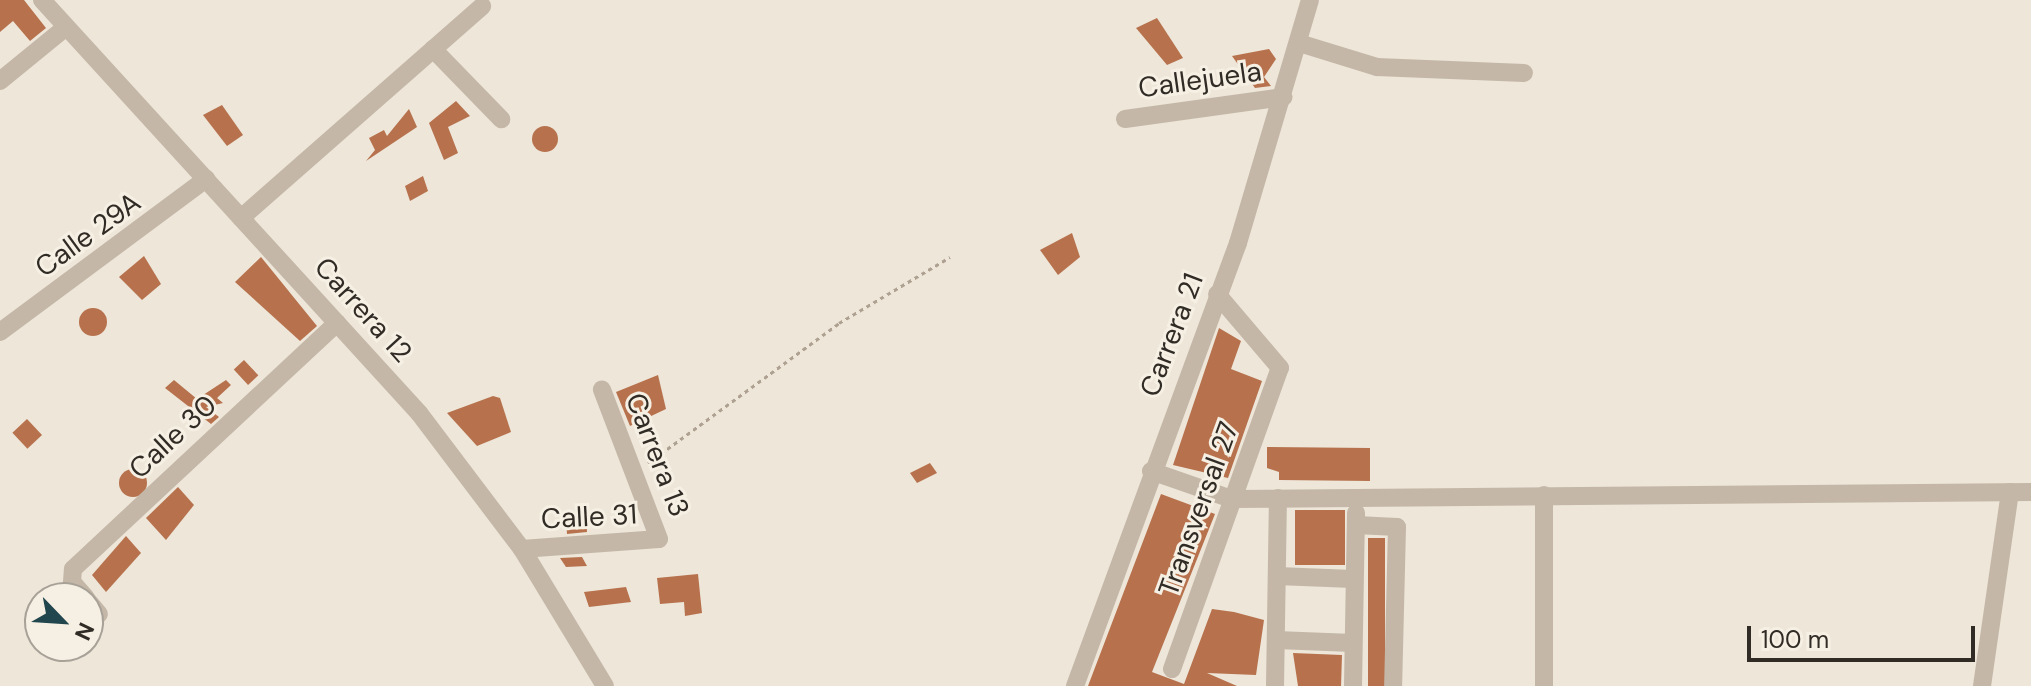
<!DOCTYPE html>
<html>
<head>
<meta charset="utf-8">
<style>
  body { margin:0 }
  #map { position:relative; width:2031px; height:686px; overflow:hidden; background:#ede6d9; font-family:"DM Sans",sans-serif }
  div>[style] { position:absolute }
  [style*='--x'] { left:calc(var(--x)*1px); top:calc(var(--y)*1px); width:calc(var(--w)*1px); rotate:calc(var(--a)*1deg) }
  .building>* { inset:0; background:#b7724d; transform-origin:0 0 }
  .round { border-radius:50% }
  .path>* { height:3px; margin-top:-1.5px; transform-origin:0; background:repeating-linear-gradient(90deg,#afa191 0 4px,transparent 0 8px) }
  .minor>* { height:18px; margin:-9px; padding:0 9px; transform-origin:9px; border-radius:9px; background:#c4b7a7 }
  span { translate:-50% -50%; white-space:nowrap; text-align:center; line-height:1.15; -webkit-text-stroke:6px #f6f0e4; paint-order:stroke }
  .street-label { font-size:28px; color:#312b26 }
  .north { position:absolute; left:24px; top:582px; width:80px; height:80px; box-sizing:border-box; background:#f6f0e4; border:2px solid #a7a198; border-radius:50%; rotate:115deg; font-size:22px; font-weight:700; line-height:32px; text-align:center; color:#312b26 }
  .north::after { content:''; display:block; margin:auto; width:28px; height:36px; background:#21464d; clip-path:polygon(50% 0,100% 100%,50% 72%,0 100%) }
  .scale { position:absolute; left:1747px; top:626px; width:228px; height:36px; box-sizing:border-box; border:4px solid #312b26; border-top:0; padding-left:10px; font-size:24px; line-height:28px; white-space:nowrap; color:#312b26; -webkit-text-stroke:6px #f6f0e4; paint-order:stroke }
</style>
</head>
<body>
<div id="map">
  <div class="building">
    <div style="clip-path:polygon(0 0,24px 0,46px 28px,30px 41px,13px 21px,0 32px)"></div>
    <div style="clip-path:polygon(1157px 18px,1183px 58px,1167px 65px,1136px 28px)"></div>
    <div style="clip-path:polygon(1269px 49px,1276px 59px,1264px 77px,1271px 86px,1255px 88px,1232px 56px)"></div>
    <div style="clip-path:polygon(456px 101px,470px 116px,448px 127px,458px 153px,444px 160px,429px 123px)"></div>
    <div style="clip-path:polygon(222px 105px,243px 135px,227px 146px,203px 115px)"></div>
    <div style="clip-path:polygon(409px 109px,417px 127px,366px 161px,375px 150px,369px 138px,384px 130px,387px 136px)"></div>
    <div class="round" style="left:532px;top:126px;width:26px;height:26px"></div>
    <div style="clip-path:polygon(423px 176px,428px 191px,410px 201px,405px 186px)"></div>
    <div style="clip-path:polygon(1072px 233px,1080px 257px,1058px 275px,1040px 250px)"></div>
    <div style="clip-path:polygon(144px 256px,161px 284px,142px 300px,119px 277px)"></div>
    <div style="clip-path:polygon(261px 257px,317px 326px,300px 341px,235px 282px)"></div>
    <div class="round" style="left:79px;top:308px;width:28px;height:28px"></div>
    <div style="clip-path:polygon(1219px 328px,1241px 341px,1231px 369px,1262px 381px,1228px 478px,1173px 465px)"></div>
    <div style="left:244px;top:360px;width:21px;height:14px;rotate:47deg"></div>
    <div style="clip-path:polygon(658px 375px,666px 409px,630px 426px,616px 392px)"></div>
    <div style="clip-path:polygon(174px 380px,197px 399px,226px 380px,231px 385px,217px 398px,223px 403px,206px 407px,219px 417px,211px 424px,165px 388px)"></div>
    <div style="clip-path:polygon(493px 396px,500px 398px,511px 432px,477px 446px,447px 413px)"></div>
    <div style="left:27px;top:419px;width:22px;height:20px;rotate:47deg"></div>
    <div style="clip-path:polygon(1267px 447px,1370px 448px,1370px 481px,1279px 480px,1279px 472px,1267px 468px)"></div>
    <div style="clip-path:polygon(930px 463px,937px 473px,917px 483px,910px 473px)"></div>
    <div class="round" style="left:119px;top:469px;width:28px;height:28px"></div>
    <div style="clip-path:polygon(178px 487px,194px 505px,166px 540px,146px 518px)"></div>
    <div style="clip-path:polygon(1161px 494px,1215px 514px,1152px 672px,1184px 684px,1212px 609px,1234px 612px,1264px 620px,1256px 675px,1207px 673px,1237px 686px,1088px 686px)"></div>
    <div style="left:1295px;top:510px;width:50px;height:55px"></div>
    <div style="clip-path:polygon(586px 516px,587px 532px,567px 534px,566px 520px)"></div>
    <div style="clip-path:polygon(126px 536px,141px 553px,106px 592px,92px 575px)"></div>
    <div style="left:1368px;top:538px;width:17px;height:148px"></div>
    <div style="clip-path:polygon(582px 557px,587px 566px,566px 567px,560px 558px)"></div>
    <div style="clip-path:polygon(698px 574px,702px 613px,685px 616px,684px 602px,660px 604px,657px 578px)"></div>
    <div style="clip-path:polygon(626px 587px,631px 602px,589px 607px,584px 592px)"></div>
    <div style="clip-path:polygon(1293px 653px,1342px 655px,1341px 686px,1298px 686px)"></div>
  </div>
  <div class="path">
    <div style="--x:648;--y:463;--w:237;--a:-36.2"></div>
    <div style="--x:839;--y:323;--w:129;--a:-30.7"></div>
  </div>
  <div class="minor">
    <div style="--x:42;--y:0;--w:559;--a:47.61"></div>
    <div style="--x:419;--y:413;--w:171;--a:52.9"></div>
    <div style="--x:522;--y:549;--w:160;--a:58.8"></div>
    <div style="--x:1299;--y:43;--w:82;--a:17.1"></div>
    <div style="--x:1377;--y:67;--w:147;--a:2.3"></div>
    <div style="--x:433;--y:49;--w:98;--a:45.8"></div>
    <div style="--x:0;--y:81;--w:85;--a:-39.3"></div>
    <div style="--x:1125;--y:119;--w:160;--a:-7.9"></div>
    <div style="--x:241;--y:218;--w:321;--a:-41.3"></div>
    <div style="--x:0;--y:332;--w:257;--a:-36.6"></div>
    <div style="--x:1151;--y:471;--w:86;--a:19.1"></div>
    <div style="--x:1232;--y:499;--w:799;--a:-0.5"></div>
    <div style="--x:1544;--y:495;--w:191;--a:90"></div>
    <div style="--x:1356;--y:525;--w:41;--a:2.8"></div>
    <div style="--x:1397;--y:527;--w:159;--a:91.4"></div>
    <div style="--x:522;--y:549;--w:137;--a:-4.2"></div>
    <div style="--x:659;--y:539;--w:160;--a:-110.9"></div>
    <div style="--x:1277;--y:576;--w:76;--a:2.3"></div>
    <div style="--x:86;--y:598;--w:21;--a:-131"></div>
    <div style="--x:72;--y:582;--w:13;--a:-86"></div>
    <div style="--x:73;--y:569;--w:361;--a:-43"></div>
    <div style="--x:88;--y:601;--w:17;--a:50"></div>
    <div style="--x:1276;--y:640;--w:77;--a:2.2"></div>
    <div style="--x:1172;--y:669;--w:320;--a:-70.3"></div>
    <div style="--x:1280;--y:368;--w:97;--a:-130.4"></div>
    <div style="--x:1075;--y:686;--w:472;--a:-69.8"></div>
    <div style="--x:1238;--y:243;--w:253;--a:-73.5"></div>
    <div style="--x:1275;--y:686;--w:188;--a:-89.1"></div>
    <div style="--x:1353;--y:686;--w:173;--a:-89"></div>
    <div style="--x:1982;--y:686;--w:196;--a:-81.8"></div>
  </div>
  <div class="street-label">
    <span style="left:1200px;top:80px;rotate:-8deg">Callejuela</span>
    <span style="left:88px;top:235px;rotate:-36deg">Calle 29A</span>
    <span style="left:363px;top:310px;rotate:48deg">Carrera 12</span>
    <span style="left:1172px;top:335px;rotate:-69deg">Carrera 21</span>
    <span style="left:173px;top:437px;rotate:-43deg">Calle 30</span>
    <span style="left:657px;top:455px;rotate:69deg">Carrera 13</span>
    <span style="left:1199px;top:509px;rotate:-70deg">Transversal 27</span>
    <span style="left:589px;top:517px;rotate:-3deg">Calle 31</span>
  </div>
  <div class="north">N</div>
  <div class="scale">100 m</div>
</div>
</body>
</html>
